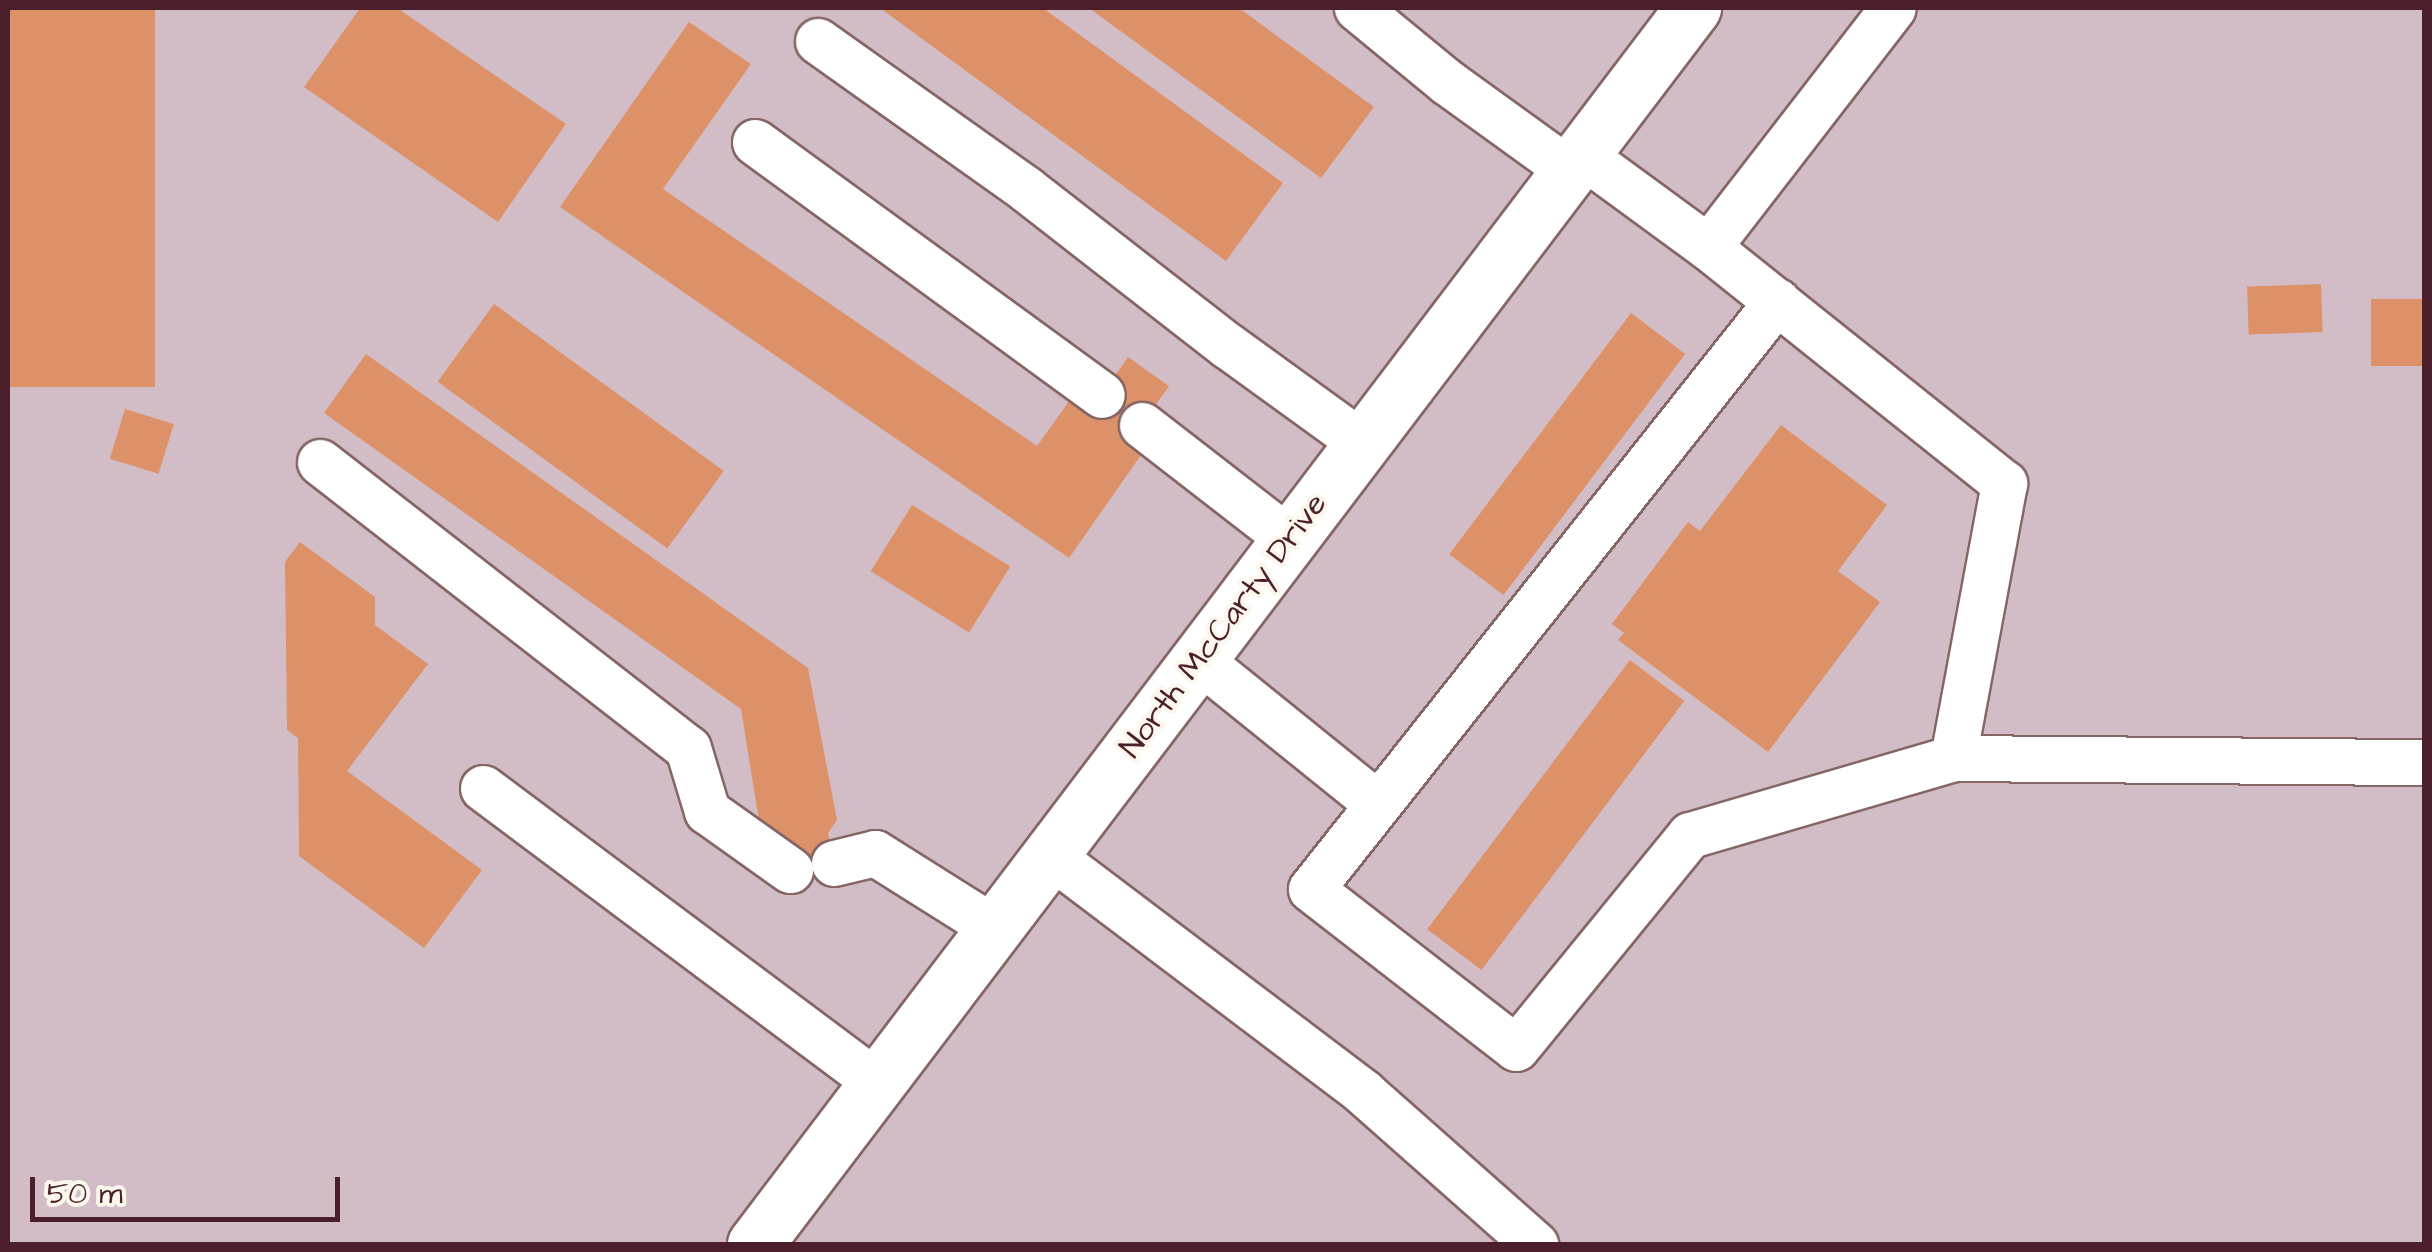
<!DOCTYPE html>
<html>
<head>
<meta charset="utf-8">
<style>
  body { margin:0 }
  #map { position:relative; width:2432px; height:1252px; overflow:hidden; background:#f2ead1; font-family:"Architects Daughter",sans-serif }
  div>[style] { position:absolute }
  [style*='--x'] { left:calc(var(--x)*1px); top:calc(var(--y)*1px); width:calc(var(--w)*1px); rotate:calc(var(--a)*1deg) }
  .industrial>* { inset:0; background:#d2bdc7; transform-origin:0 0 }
  .building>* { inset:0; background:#dd9168; transform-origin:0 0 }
  .roads { filter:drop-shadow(2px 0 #856665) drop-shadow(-2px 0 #856665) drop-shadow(0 2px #856665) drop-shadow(0 -2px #856665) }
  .minor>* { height:45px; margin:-22.5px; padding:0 22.5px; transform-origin:22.5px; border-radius:22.5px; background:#fff }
  .major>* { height:55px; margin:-27.5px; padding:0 27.5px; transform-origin:27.5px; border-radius:27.5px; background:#fff }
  span { translate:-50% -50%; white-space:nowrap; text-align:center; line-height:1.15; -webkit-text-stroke:8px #fbf7ec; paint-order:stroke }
  .street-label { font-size:32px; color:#4a1f2b }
  .frame { position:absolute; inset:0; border:10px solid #4a1f2b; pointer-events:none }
  .scale { position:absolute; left:30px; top:1177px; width:310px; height:45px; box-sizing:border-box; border:5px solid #4a1f2b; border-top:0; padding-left:12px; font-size:30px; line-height:35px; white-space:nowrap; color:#4a1f2b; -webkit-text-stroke:8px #fbf7ec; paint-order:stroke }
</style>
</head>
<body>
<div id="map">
  <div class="industrial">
    <div style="left:8px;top:8px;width:2416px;height:1236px"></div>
  </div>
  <div class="building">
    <div style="left:8px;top:8px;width:147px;height:379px"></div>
    <div style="clip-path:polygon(360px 8px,397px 8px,566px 124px,498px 222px,304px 87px)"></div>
    <div style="clip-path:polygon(880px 8px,1043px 8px,1283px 183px,1226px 261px)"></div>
    <div style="clip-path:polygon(1089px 8px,1239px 8px,1374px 107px,1321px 178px)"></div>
    <div style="clip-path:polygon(689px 22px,751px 64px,663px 189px,1037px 446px,1075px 393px,1094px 406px,1128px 357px,1169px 386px,1132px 439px,1146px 448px,1069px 558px,560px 207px)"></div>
    <div style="left:2321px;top:284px;width:48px;height:74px;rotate:88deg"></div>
    <div style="left:2371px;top:299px;width:53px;height:67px"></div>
    <div style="left:494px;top:304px;width:284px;height:96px;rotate:36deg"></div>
    <div style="left:1631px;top:313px;width:68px;height:302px;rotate:37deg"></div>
    <div style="clip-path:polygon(366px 354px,808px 668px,837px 820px,828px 833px,836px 872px,793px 881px,760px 827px,741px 709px,324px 413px)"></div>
    <div style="left:125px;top:409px;width:51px;height:52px;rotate:17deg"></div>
    <div style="clip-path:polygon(1781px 425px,1887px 505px,1838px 571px,1880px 602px,1768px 752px,1618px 640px,1624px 633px,1612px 624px,1688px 522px,1700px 531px)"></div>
    <div style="left:912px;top:505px;width:116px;height:78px;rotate:32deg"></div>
    <div style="clip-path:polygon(300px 542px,375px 597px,375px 625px,428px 664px,347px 771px,482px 870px,424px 948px,299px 856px,298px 738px,287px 730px,285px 562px)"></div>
    <div style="left:1630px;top:660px;width:68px;height:337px;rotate:37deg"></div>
  </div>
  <div class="roads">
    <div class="minor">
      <div style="--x:1357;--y:8;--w:117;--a:39.4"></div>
      <div style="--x:1447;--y:82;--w:150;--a:35.8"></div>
      <div style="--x:818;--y:41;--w:255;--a:35.4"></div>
      <div style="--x:1026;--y:189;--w:256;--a:37.9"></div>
      <div style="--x:1228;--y:346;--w:165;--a:35.9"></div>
      <div style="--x:755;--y:142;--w:429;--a:36.1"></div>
      <div style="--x:1581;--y:154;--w:157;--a:36.2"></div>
      <div style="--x:1708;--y:247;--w:302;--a:-52.3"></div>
      <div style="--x:1708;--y:247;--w:379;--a:38.6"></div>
      <div style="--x:2004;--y:483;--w:280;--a:100.5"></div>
      <div style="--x:1953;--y:758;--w:471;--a:0.5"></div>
      <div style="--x:1777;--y:301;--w:750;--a:128.4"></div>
      <div style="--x:1311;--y:889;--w:259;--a:37.8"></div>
      <div style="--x:1516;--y:1048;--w:275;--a:-50.8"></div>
      <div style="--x:1690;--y:835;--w:274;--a:-16.3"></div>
      <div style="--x:1142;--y:425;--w:186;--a:37.8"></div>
      <div style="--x:320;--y:462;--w:466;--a:37.9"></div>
      <div style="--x:688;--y:748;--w:66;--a:73.2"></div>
      <div style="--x:707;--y:811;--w:102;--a:35.4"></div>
      <div style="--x:1198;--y:659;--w:231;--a:38.9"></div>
      <div style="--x:483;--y:788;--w:493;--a:36.8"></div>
      <div style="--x:1050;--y:855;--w:393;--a:37.1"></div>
      <div style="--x:1363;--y:1092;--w:230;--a:41.5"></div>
      <div style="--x:834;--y:863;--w:42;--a:-13.7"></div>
      <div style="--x:875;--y:853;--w:141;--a:32.2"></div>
    </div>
    <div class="major">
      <div style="--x:755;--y:1244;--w:1552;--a:-52.81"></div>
    </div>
  </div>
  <div class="street-label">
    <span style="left:1224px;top:626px;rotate:-53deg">North McCarty Drive</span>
  </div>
  <div class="frame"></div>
  <div class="scale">50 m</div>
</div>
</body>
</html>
